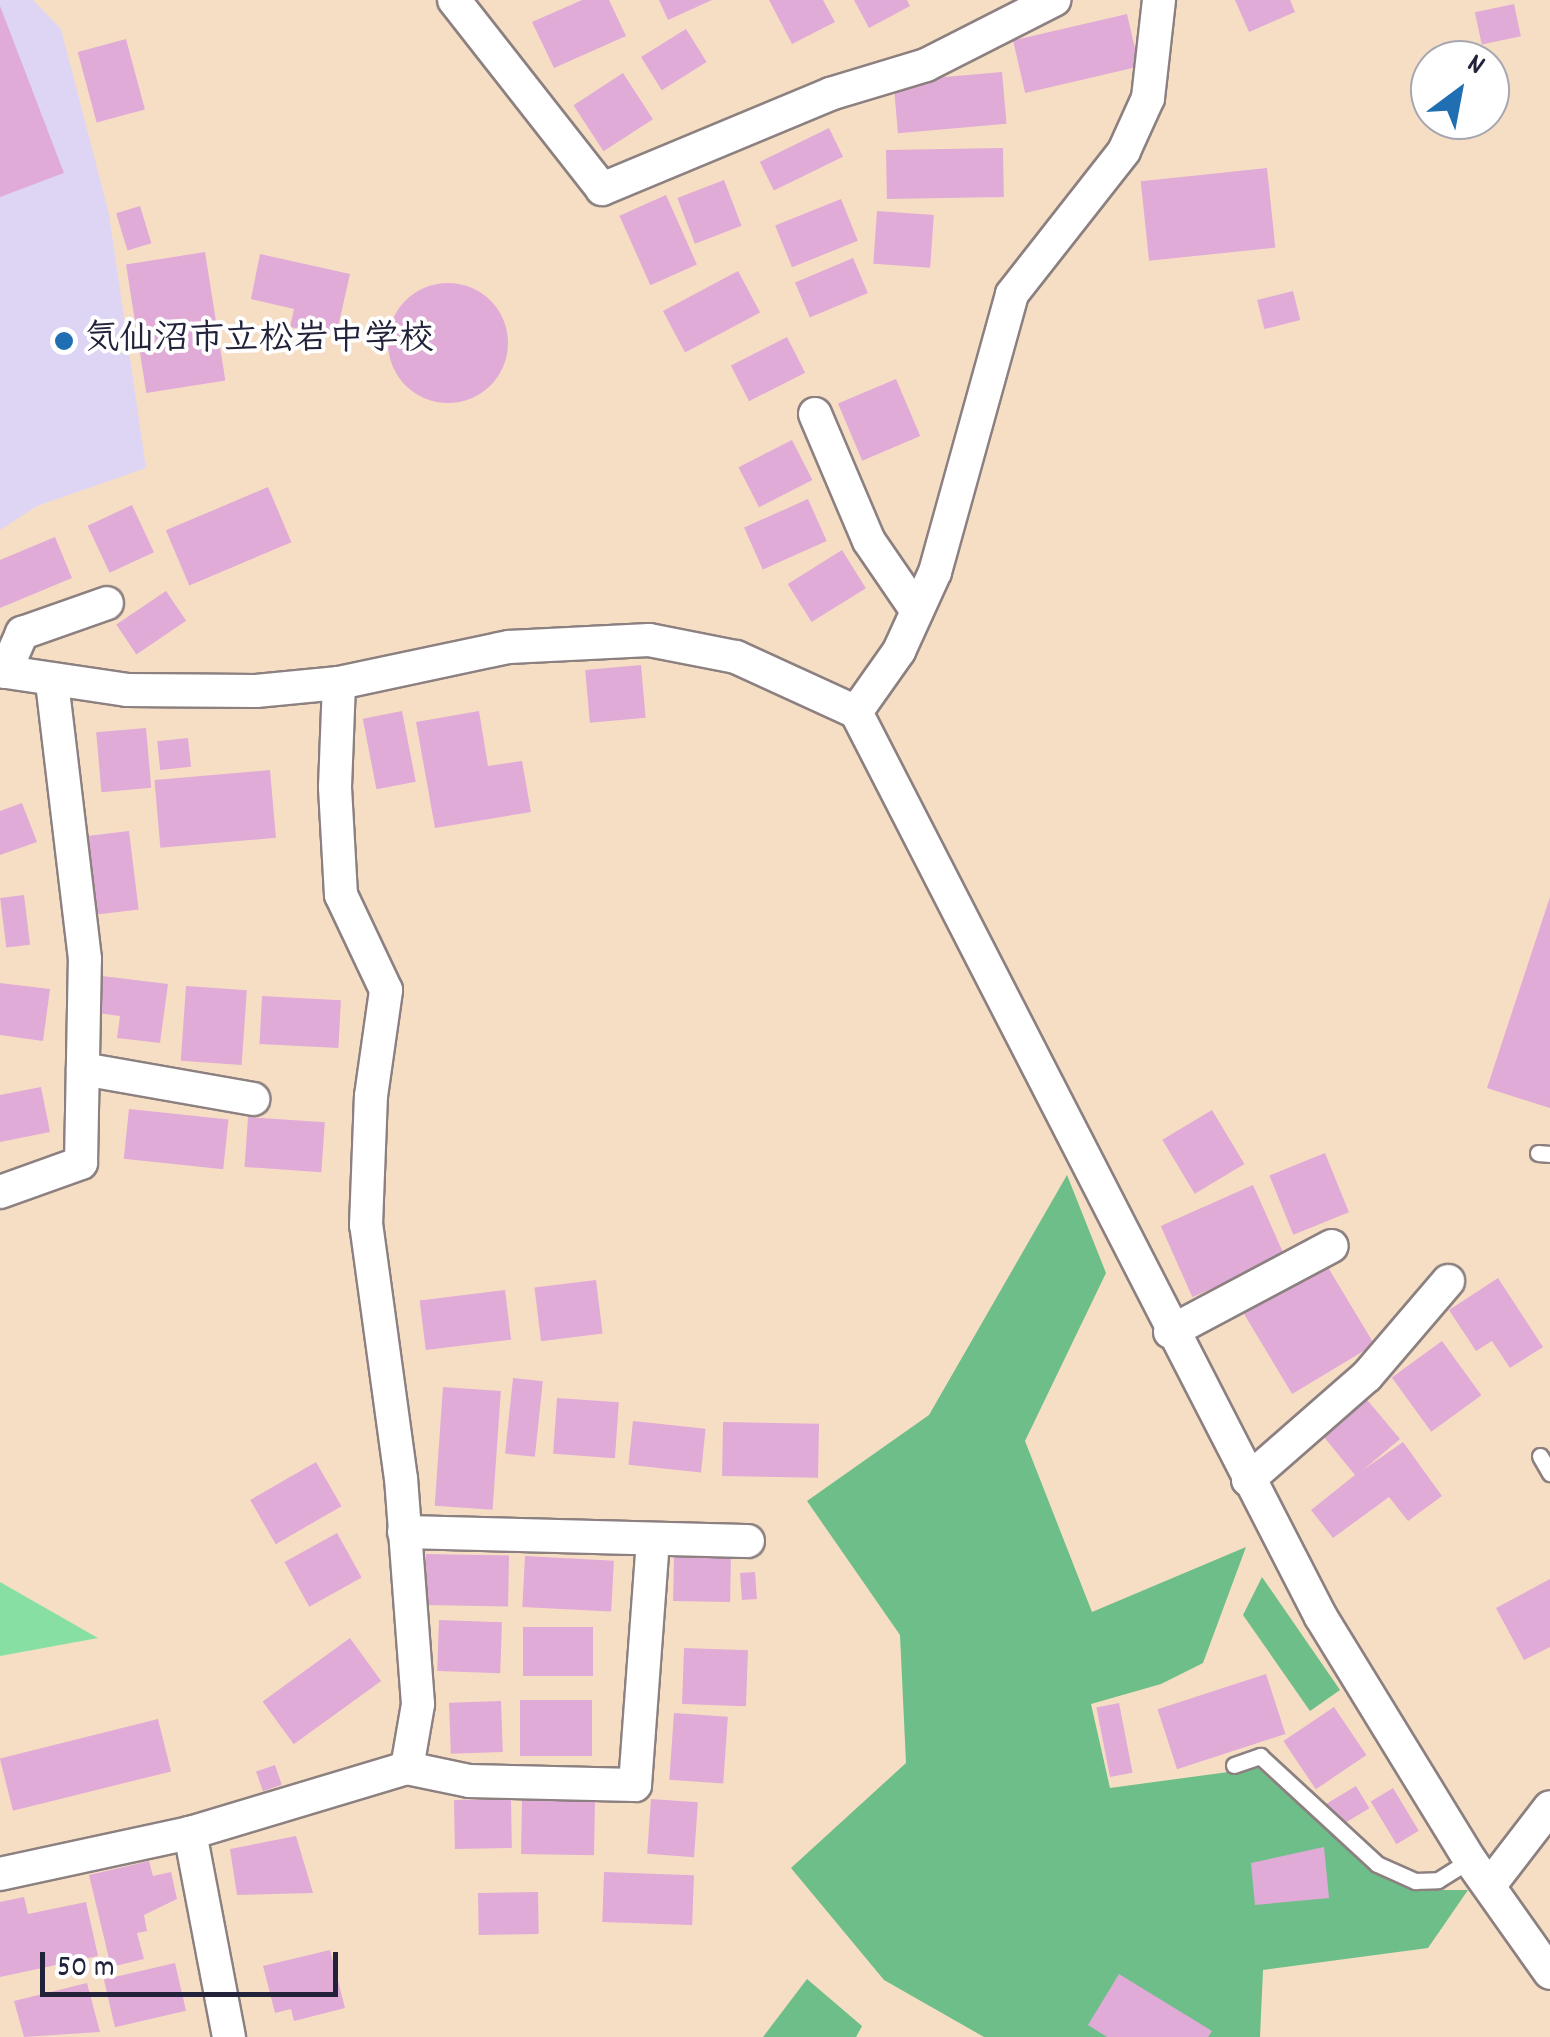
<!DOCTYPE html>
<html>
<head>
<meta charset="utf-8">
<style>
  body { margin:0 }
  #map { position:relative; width:1550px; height:2037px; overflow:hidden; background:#f6dec4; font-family:Dekko,"Klee One",sans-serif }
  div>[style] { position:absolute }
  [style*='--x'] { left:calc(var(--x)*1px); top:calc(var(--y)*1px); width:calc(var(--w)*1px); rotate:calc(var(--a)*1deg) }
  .built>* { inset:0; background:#ded5f5 }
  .green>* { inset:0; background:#87dfa3 }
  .forest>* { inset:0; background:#6dbe89 }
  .building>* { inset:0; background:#e1abd7; transform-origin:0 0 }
  .round { border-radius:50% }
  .roads { filter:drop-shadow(2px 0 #8c8080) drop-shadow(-2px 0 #8c8080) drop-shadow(0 2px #8c8080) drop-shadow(0 -2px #8c8080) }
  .service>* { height:15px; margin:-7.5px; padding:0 7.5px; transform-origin:7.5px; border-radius:7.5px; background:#fff }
  .minor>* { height:32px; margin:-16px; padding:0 16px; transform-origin:16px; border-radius:16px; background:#fff }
  .dots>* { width:28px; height:28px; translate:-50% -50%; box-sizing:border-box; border:5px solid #fff; border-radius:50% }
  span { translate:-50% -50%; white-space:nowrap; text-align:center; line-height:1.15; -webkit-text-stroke:8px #fff; paint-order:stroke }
  .poi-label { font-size:35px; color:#22223b; font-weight:700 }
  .left { translate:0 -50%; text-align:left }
  .north { position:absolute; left:1410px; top:40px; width:100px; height:100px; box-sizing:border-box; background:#fff; border:2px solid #a7a7b1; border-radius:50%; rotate:32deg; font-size:28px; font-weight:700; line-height:40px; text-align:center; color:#22223b }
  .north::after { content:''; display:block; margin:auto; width:35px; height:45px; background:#1f6fb2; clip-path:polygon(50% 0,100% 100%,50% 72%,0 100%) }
  .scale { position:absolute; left:40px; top:1952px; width:298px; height:45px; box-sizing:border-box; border:5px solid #22223b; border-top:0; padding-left:12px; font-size:30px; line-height:35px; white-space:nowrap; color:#22223b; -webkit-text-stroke:8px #fff; paint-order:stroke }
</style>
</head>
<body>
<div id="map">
  <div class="built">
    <div style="clip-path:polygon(0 0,33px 0,61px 29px,109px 214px,146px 468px,37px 506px,0 530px)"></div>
  </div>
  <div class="green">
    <div style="clip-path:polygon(0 1582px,98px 1638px,0 1656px)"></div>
  </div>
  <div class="forest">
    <div style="clip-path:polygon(1067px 1175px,1106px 1273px,1025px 1441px,1092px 1612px,1246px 1547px,1203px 1663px,1161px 1684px,1091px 1704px,1110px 1788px,1258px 1768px,1371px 1870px,1417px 1890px,1468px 1890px,1428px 1948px,1263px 1970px,1260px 2037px,984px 2037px,884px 1980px,791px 1868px,906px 1763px,900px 1635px,807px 1501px,929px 1415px)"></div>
    <div style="clip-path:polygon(1262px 1577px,1340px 1690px,1310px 1711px,1243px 1615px)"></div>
    <div style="clip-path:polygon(807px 1979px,862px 2026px,856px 2037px,763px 2037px)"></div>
  </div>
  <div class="building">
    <div style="clip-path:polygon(582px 0,609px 0,626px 36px,554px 68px,532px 22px)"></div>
    <div style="clip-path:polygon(659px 0,712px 0,668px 20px)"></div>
    <div style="clip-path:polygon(769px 0,823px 0,835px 22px,792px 44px)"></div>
    <div style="clip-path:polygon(854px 0,907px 0,910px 6px,869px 28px)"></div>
    <div style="clip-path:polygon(1235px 0,1290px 0,1295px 12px,1249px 32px)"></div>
    <div style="left:1514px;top:4px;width:33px;height:40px;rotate:78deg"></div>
    <div style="clip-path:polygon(0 6px,64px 173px,0 197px)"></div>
    <div style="left:1127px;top:14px;width:54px;height:117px;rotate:77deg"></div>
    <div style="left:686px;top:29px;width:39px;height:53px;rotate:58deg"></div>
    <div style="left:126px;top:39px;width:73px;height:50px;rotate:75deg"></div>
    <div style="left:1002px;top:72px;width:52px;height:109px;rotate:85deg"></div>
    <div style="left:623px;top:73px;width:55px;height:59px;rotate:57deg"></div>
    <div style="left:829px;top:128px;width:32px;height:77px;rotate:64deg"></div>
    <div style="left:1003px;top:148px;width:49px;height:117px;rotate:89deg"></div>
    <div style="left:1267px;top:168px;width:80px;height:127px;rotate:84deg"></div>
    <div style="left:724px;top:180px;width:49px;height:50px;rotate:69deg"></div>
    <div style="left:666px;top:195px;width:76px;height:51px;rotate:66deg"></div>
    <div style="left:841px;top:199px;width:45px;height:71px;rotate:68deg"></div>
    <div style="left:140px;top:206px;width:39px;height:25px;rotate:73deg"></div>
    <div style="left:877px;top:211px;width:57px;height:53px;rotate:4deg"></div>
    <div style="left:205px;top:252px;width:130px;height:80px;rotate:81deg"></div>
    <div style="clip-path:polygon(260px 254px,350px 274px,336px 336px,290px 327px,294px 309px,251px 299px)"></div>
    <div style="left:853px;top:258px;width:38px;height:63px;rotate:67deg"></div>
    <div style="left:738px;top:271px;width:47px;height:85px;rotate:62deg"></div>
    <div class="round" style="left:388px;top:283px;width:120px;height:120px"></div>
    <div style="left:1293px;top:291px;width:30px;height:37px;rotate:76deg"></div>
    <div style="left:787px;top:337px;width:40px;height:63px;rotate:63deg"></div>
    <div style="left:896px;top:379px;width:62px;height:63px;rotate:67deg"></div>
    <div style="left:792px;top:440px;width:45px;height:60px;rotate:63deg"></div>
    <div style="left:268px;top:487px;width:60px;height:111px;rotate:67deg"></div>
    <div style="left:808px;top:499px;width:46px;height:70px;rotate:66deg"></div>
    <div style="left:132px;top:505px;width:52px;height:49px;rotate:65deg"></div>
    <div style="clip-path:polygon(55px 537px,72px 578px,0 608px,0 560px)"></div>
    <div style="left:842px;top:550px;width:45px;height:64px;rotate:58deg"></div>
    <div style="left:166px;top:591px;width:36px;height:60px;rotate:56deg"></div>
    <div style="left:641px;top:665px;width:53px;height:56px;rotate:85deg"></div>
    <div style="left:402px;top:711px;width:72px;height:40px;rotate:79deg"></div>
    <div style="clip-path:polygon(479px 711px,488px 766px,522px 761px,531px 812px,435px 828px,416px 722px)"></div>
    <div style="left:146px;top:728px;width:60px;height:50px;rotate:85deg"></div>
    <div style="left:188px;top:738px;width:29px;height:31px;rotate:84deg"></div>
    <div style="left:270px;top:770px;width:68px;height:116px;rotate:85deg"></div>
    <div style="clip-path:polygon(22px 803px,37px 842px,0 855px,0 811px)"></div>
    <div style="left:129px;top:831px;width:79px;height:44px;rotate:83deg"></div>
    <div style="left:24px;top:895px;width:50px;height:24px;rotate:83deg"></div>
    <div style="clip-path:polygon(1550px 897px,1550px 1108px,1487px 1088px)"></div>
    <div style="clip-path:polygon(102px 976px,168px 984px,160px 1043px,117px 1038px,120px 1016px,98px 1013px)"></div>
    <div style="clip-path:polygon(0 983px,50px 989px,43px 1041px,0 1035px)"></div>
    <div style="left:186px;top:986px;width:61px;height:75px;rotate:4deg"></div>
    <div style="left:262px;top:996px;width:79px;height:48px;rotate:3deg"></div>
    <div style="clip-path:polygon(41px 1087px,50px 1132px,0 1142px,0 1095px)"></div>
    <div style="left:129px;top:1109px;width:100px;height:50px;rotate:6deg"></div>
    <div style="left:1212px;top:1110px;width:63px;height:58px;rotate:59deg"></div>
    <div style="left:248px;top:1117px;width:77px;height:50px;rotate:4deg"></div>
    <div style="left:1325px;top:1153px;width:64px;height:60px;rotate:68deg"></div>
    <div style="left:1253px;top:1185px;width:78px;height:101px;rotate:66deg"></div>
    <div style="left:1326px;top:1264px;width:94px;height:96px;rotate:59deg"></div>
    <div style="clip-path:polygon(1498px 1278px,1543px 1347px,1510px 1368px,1492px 1341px,1476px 1351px,1449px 1310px)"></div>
    <div style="left:596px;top:1280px;width:54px;height:62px;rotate:83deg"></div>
    <div style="left:505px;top:1290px;width:50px;height:86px;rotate:83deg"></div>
    <div style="left:1442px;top:1341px;width:67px;height:62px;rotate:54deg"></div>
    <div style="left:513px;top:1378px;width:30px;height:76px;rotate:6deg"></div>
    <div style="left:443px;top:1387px;width:58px;height:119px;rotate:4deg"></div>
    <div style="clip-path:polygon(1363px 1395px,1400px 1439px,1363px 1470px,1403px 1442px,1442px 1496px,1408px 1521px,1389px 1497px,1333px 1538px,1311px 1510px,1355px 1475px,1319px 1431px)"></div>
    <div style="left:557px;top:1398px;width:62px;height:56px;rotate:4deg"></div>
    <div style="left:633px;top:1421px;width:73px;height:44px;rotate:6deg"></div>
    <div style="left:723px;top:1422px;width:96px;height:54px;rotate:1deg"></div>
    <div style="left:316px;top:1462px;width:51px;height:76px;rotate:60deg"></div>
    <div style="left:337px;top:1533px;width:51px;height:60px;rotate:61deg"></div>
    <div style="left:674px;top:1553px;width:57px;height:48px;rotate:1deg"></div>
    <div style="left:426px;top:1554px;width:83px;height:51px;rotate:1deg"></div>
    <div style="left:525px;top:1556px;width:89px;height:51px;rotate:3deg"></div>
    <div style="left:755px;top:1572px;width:27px;height:15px;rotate:86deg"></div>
    <div style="clip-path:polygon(1550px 1579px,1550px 1647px,1524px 1660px,1496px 1608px)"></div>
    <div style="left:439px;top:1620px;width:63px;height:51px;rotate:2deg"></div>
    <div style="left:523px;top:1627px;width:70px;height:49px"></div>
    <div style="left:350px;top:1638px;width:53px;height:108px;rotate:54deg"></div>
    <div style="left:684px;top:1648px;width:64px;height:56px;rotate:2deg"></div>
    <div style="left:1266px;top:1674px;width:63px;height:114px;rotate:72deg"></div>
    <div style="left:520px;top:1700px;width:72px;height:56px"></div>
    <div style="left:501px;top:1701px;width:51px;height:52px;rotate:88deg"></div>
    <div style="left:1119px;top:1703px;width:71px;height:23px;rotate:79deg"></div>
    <div style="left:1334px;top:1707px;width:58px;height:61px;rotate:56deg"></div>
    <div style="left:674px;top:1713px;width:54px;height:67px;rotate:4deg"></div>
    <div style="left:158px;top:1719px;width:54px;height:163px;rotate:76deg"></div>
    <div style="left:275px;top:1765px;width:21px;height:20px;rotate:71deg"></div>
    <div style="left:1356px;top:1786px;width:26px;height:34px;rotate:59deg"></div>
    <div style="left:1393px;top:1788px;width:50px;height:26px;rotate:59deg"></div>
    <div style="left:511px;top:1799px;width:49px;height:57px;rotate:89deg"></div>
    <div style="left:522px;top:1799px;width:73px;height:55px;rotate:1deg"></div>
    <div style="left:651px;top:1799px;width:47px;height:55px;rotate:4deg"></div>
    <div style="clip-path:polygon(296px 1836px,313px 1893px,237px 1895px,230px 1849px)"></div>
    <div style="clip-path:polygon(1324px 1847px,1329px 1898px,1255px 1905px,1251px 1863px)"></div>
    <div style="clip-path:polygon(149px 1861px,153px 1876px,171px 1872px,177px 1899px,144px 1915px,147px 1931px,137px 1933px,144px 1959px,111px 1967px,89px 1875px)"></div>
    <div style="left:604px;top:1872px;width:90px;height:50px;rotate:2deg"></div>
    <div style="left:538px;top:1892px;width:42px;height:60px;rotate:89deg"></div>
    <div style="clip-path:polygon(24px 1897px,28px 1914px,86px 1902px,98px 1956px,0 1977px,0 1902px)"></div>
    <div style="clip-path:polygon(330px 1950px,345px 2008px,294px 2021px,291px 2009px,275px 2013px,263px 1966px)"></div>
    <div style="left:175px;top:1963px;width:49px;height:73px;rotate:77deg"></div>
    <div style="clip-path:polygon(1119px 1974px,1212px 2031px,1208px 2037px,1107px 2037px,1088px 2025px)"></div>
    <div style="clip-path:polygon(87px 1983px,100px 2032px,24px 2037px,14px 2001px)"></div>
  </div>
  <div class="roads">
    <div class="service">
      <div style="--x:1538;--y:1153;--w:12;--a:5"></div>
      <div style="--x:1540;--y:1456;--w:20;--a:60"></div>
      <div style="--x:1234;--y:1765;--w:28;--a:-19"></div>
      <div style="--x:1260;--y:1756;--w:159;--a:42.7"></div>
      <div style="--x:1377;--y:1864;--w:42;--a:24.1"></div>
      <div style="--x:1415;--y:1881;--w:23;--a:-2"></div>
      <div style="--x:1438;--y:1880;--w:38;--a:-32"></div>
    </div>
    <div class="minor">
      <div style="--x:454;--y:0;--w:240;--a:51.9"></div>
      <div style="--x:602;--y:189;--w:247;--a:-22.6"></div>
      <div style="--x:830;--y:94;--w:100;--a:-16.8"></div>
      <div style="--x:926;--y:65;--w:144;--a:-26.9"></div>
      <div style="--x:815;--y:414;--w:138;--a:67"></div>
      <div style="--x:869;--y:541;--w:85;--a:55.6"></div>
      <div style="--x:0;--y:671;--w:128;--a:8.5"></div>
      <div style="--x:127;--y:690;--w:129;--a:0.4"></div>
      <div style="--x:256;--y:691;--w:83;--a:-5.5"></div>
      <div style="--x:339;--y:683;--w:174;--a:-12"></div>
      <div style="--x:509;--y:647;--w:140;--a:-2.9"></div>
      <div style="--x:649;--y:640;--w:89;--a:11.1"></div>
      <div style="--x:736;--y:657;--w:132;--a:24.6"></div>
      <div style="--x:856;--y:712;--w:1017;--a:62.81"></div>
      <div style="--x:1321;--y:1617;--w:285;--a:58.5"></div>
      <div style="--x:1470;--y:1860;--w:138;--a:54.7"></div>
      <div style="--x:5;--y:672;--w:43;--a:-66.4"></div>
      <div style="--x:22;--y:633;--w:90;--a:-19.4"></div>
      <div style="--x:856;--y:712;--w:75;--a:-54.8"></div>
      <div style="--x:899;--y:651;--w:87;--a:-65.5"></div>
      <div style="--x:935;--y:572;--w:288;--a:-74.5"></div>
      <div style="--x:1012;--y:294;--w:182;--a:-51.9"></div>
      <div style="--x:1124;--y:151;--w:58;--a:-65.6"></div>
      <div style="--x:1148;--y:98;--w:99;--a:-83.6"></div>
      <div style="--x:83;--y:1069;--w:173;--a:10"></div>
      <div style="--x:0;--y:1192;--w:86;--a:-19.7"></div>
      <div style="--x:81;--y:1163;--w:204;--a:-88.9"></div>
      <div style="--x:85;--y:959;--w:280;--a:-96.8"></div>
      <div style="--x:1170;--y:1332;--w:183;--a:-28"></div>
      <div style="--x:1248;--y:1480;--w:158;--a:-41.2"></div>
      <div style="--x:1367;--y:1376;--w:125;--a:-49.5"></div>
      <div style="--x:404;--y:1532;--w:344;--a:1.5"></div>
      <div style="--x:407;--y:1768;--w:63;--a:11.8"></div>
      <div style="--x:469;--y:1781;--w:166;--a:1.4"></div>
      <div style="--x:635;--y:1785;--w:245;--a:-85.8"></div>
      <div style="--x:0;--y:1874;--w:194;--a:-12.2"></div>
      <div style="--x:1490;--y:1885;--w:98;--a:-52.4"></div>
      <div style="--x:229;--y:2037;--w:208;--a:-100.8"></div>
      <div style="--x:190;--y:1833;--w:227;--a:-16.7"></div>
      <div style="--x:407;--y:1768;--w:65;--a:-80.2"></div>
      <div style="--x:418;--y:1704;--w:226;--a:-94.3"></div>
      <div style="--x:401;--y:1479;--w:256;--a:-97.8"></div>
      <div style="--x:366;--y:1225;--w:129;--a:-87.8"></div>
      <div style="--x:371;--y:1096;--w:107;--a:-81.9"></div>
      <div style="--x:386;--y:990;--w:105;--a:-115.3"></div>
      <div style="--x:341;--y:895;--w:108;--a:-93.2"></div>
      <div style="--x:335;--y:787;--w:104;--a:-87.8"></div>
    </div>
  </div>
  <div class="dots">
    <div style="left:64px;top:341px;background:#1f6fb2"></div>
  </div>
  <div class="poi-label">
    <span class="left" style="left:84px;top:341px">気仙沼市立松岩中学校</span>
  </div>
  <div class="north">N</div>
  <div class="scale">50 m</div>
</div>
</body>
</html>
